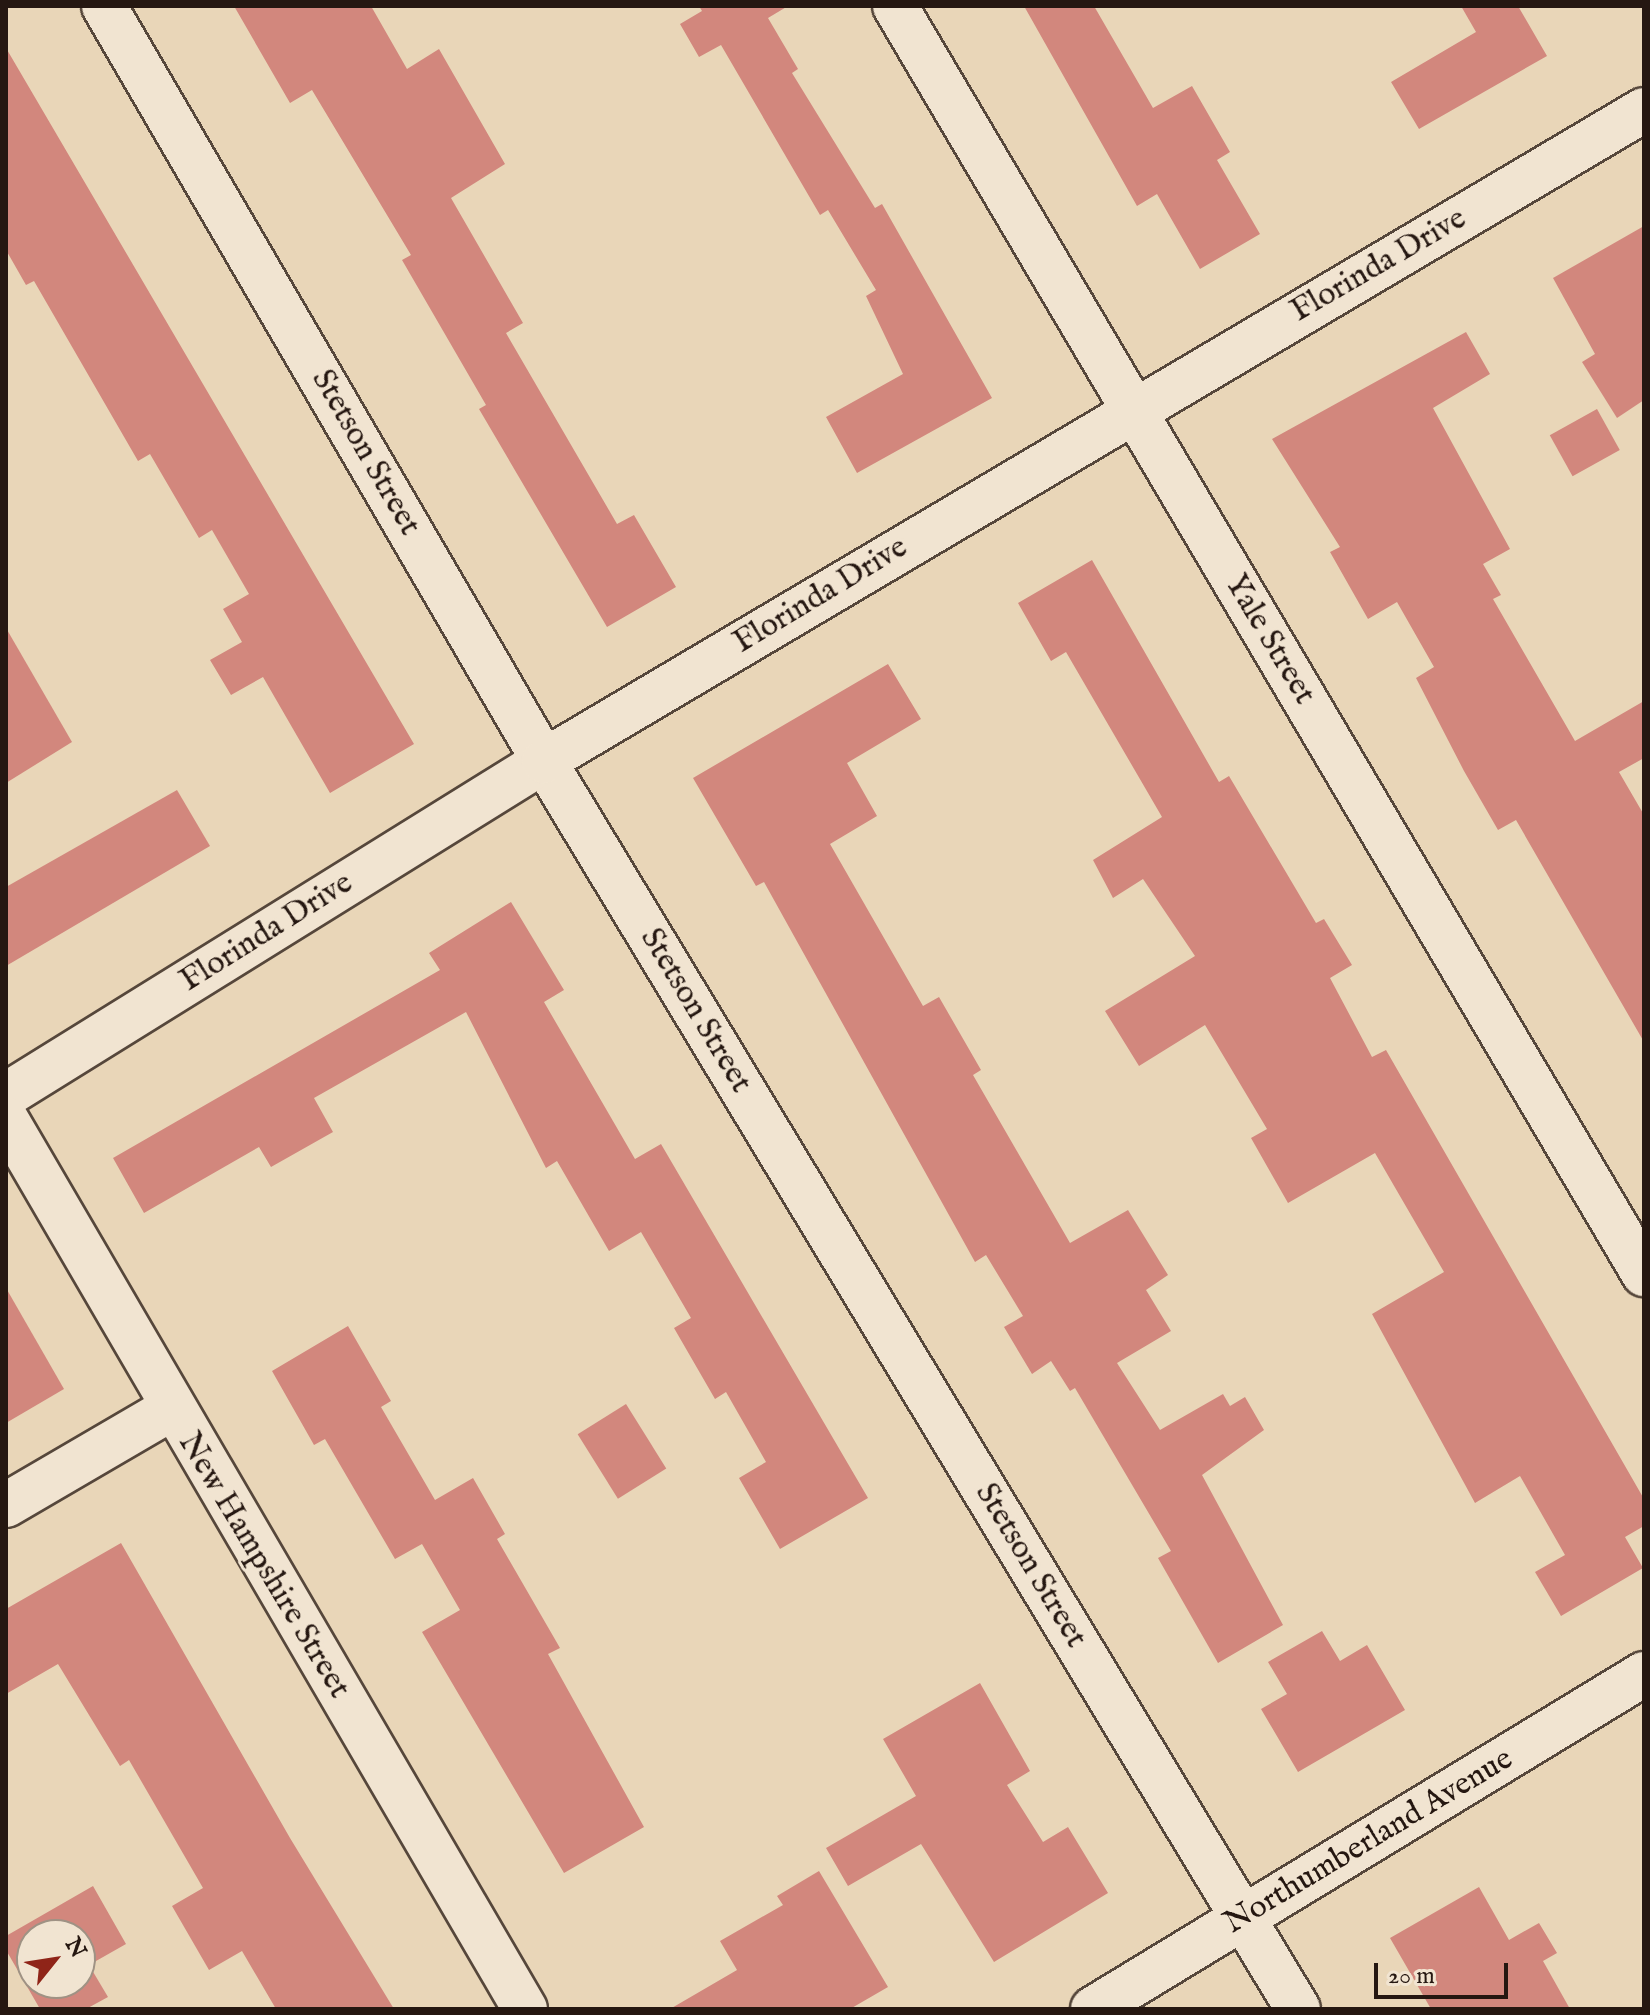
<!DOCTYPE html>
<html>
<head>
<meta charset="utf-8">
<style>
  body { margin:0 }
  #map { position:relative; width:1650px; height:2015px; overflow:hidden; background:#e9d6b8; font-family:"IM FELL English",serif }
  div>[style] { position:absolute }
  [style*='--x'] { left:calc(var(--x)*1px); top:calc(var(--y)*1px); width:calc(var(--w)*1px); rotate:calc(var(--a)*1deg) }
  .building>* { inset:0; background:#d2877d; transform-origin:0 0 }
  .roads { filter:drop-shadow(2px 0 #56473b) drop-shadow(-2px 0 #56473b) drop-shadow(0 2px #56473b) drop-shadow(0 -2px #56473b) }
  .street>* { height:44px; margin:-22px; padding:0 22px; transform-origin:22px; border-radius:22px; background:#f1e4d1 }
  span { translate:-50% -50%; white-space:nowrap; text-align:center; line-height:1.15; -webkit-text-stroke:6px #f1e4d1; paint-order:stroke }
  .street-label { font-size:32px; color:#251711 }
  .frame { position:absolute; inset:0; border:8px solid #251711; pointer-events:none }
  .north { position:absolute; left:16px; top:1919px; width:80px; height:80px; box-sizing:border-box; background:#f1e4d1; border:2px solid #9f9284; border-radius:50%; rotate:60deg; font-size:22px; font-weight:700; line-height:32px; text-align:center; color:#251711 }
  .north::after { content:''; display:block; margin:auto; width:28px; height:36px; background:#8f2418; clip-path:polygon(50% 0,100% 100%,50% 72%,0 100%) }
  .scale { position:absolute; left:1374px; top:1963px; width:134px; height:36px; box-sizing:border-box; border:4px solid #251711; border-top:0; padding-left:10px; font-size:24px; line-height:28px; white-space:nowrap; color:#251711; -webkit-text-stroke:6px #f1e4d1; paint-order:stroke }
</style>
</head>
<body>
<div id="map">
  <div class="building">
    <div style="clip-path:polygon(234px 6px,371px 6px,407px 69px,439px 49px,505px 164px,451px 198px,523px 323px,506px 333px,617px 524px,634px 515px,676px 587px,607px 627px,479px 409px,486px 405px,402px 260px,411px 255px,312px 90px,290px 103px)"></div>
    <div style="clip-path:polygon(699px 6px,788px 6px,768px 18px,798px 69px,792px 73px,875px 208px,882px 204px,992px 398px,857px 473px,826px 417px,903px 374px,866px 296px,876px 290px,828px 210px,820px 215px,721px 45px,699px 57px,680px 24px,702px 11px)"></div>
    <div style="clip-path:polygon(1024px 6px,1094px 6px,1153px 108px,1192px 86px,1230px 152px,1217px 160px,1260px 234px,1200px 269px,1157px 194px,1137px 206px)"></div>
    <div style="clip-path:polygon(1461px 6px,1518px 6px,1547px 56px,1419px 129px,1391px 82px,1476px 32px)"></div>
    <div style="clip-path:polygon(6px 48px,414px 744px,330px 793px,263px 677px,231px 695px,210px 660px,242px 642px,223px 609px,249px 594px,212px 530px,199px 538px,150px 454px,138px 461px,34px 281px,26px 285px,6px 250px)"></div>
    <div style="clip-path:polygon(1644px 226px,1644px 400px,1617px 418px,1582px 362px,1595px 354px,1553px 278px)"></div>
    <div style="clip-path:polygon(1466px 332px,1490px 374px,1433px 408px,1510px 549px,1483px 564px,1501px 595px,1493px 599px,1575px 741px,1644px 701px,1644px 758px,1619px 772px,1644px 815px,1644px 1042px,1516px 820px,1498px 830px,1464px 771px,1416px 678px,1434px 667px,1397px 602px,1368px 619px,1330px 552px,1340px 547px,1272px 439px)"></div>
    <div style="left:1597px;top:409px;width:47px;height:54px;rotate:61deg"></div>
    <div style="clip-path:polygon(1092px 560px,1219px 782px,1229px 776px,1316px 923px,1324px 919px,1352px 965px,1330px 978px,1372px 1057px,1386px 1050px,1644px 1499px,1644px 1526px,1625px 1537px,1643px 1568px,1561px 1616px,1535px 1572px,1565px 1555px,1520px 1476px,1475px 1503px,1372px 1314px,1444px 1272px,1375px 1153px,1288px 1203px,1251px 1138px,1267px 1129px,1205px 1025px,1139px 1066px,1105px 1011px,1195px 956px,1143px 879px,1113px 898px,1093px 860px,1162px 817px,1066px 652px,1051px 661px,1018px 603px)"></div>
    <div style="clip-path:polygon(6px 628px,72px 742px,6px 783px)"></div>
    <div style="clip-path:polygon(888px 664px,921px 719px,847px 763px,877px 816px,830px 844px,923px 1006px,939px 997px,981px 1070px,973px 1075px,1070px 1243px,1128px 1210px,1168px 1275px,1146px 1290px,1171px 1331px,1117px 1363px,1160px 1430px,1223px 1394px,1230px 1406px,1245px 1397px,1264px 1430px,1202px 1475px,1283px 1625px,1218px 1663px,1158px 1558px,1171px 1551px,1075px 1388px,1070px 1391px,1051px 1361px,1032px 1374px,1004px 1327px,1023px 1316px,986px 1255px,975px 1262px,764px 882px,756px 886px,693px 778px)"></div>
    <div style="clip-path:polygon(177px 790px,210px 846px,6px 966px,6px 887px)"></div>
    <div style="clip-path:polygon(511px 902px,564px 990px,544px 1002px,635px 1159px,661px 1144px,868px 1498px,780px 1549px,739px 1478px,766px 1462px,726px 1392px,715px 1399px,674px 1328px,691px 1318px,641px 1232px,609px 1251px,557px 1161px,546px 1168px,466px 1012px,314px 1098px,333px 1132px,271px 1167px,259px 1147px,144px 1213px,113px 1158px,440px 970px,429px 953px)"></div>
    <div style="clip-path:polygon(6px 1288px,64px 1389px,6px 1423px)"></div>
    <div style="clip-path:polygon(348px 1326px,391px 1401px,381px 1407px,435px 1500px,473px 1478px,505px 1534px,497px 1539px,560px 1648px,548px 1654px,644px 1827px,564px 1873px,422px 1632px,460px 1610px,422px 1544px,395px 1559px,325px 1439px,314px 1445px,272px 1371px)"></div>
    <div style="left:626px;top:1404px;width:76px;height:57px;rotate:58deg"></div>
    <div style="clip-path:polygon(121px 1543px,290px 1838px,394px 2009px,276px 2009px,242px 1951px,209px 1970px,172px 1906px,203px 1888px,129px 1760px,120px 1766px,58px 1664px,6px 1694px,6px 1609px)"></div>
    <div style="clip-path:polygon(1322px 1631px,1340px 1661px,1367px 1645px,1405px 1710px,1298px 1772px,1261px 1709px,1287px 1694px,1268px 1662px)"></div>
    <div style="clip-path:polygon(980px 1683px,1030px 1771px,1007px 1785px,1043px 1842px,1068px 1827px,1108px 1893px,994px 1962px,921px 1844px,848px 1886px,826px 1848px,916px 1796px,883px 1739px)"></div>
    <div style="clip-path:polygon(819px 1871px,888px 1987px,850px 2009px,670px 2009px,737px 1970px,720px 1941px,783px 1905px,777px 1896px)"></div>
    <div style="clip-path:polygon(evenodd,93px 1886px,126px 1944px,89px 1965px,108px 1997px,86px 2009px,40px 2009px,6px 1950px,6px 1936px,93px 1886px,32px 1935px,80px 1935px,80px 1983px,32px 1983px,32px 1935px)"></div>
    <div style="clip-path:polygon(1479px 1887px,1509px 1940px,1539px 1923px,1557px 1953px,1543px 1961px,1570px 2009px,1431px 2009px,1390px 1938px)"></div>
  </div>
  <div class="roads">
    <div class="street">
      <div style="--x:104;--y:6;--w:874;--a:59.77"></div>
      <div style="--x:544;--y:761;--w:1458;--a:58.86"></div>
      <div style="--x:895;--y:6;--w:1473;--a:59.43"></div>
      <div style="--x:6;--y:1095;--w:633;--a:-31.83"></div>
      <div style="--x:544;--y:761;--w:1278;--a:-30.62"></div>
      <div style="--x:6;--y:1119;--w:1030;--a:59.75"></div>
      <div style="--x:6;--y:1505;--w:190;--a:-30.3"></div>
      <div style="--x:1093;--y:2009;--w:645;--a:-31.3"></div>
    </div>
  </div>
  <div class="street-label">
    <span style="left:1379px;top:266px;rotate:-30deg">Florinda Drive</span>
    <span style="left:365px;top:453px;rotate:60deg">Stetson Street</span>
    <span style="left:821px;top:596px;rotate:-31deg">Florinda Drive</span>
    <span style="left:1269px;top:640px;rotate:59deg">Yale Street</span>
    <span style="left:267px;top:933px;rotate:-32deg">Florinda Drive</span>
    <span style="left:695px;top:1011px;rotate:59deg">Stetson Street</span>
    <span style="left:263px;top:1566px;rotate:59deg">New Hampshire Street</span>
    <span style="left:1030px;top:1566px;rotate:59deg">Stetson Street</span>
    <span style="left:1369px;top:1842px;rotate:-31deg">Northumberland Avenue</span>
  </div>
  <div class="frame"></div>
  <div class="north">N</div>
  <div class="scale">20 m</div>
</div>
</body>
</html>
